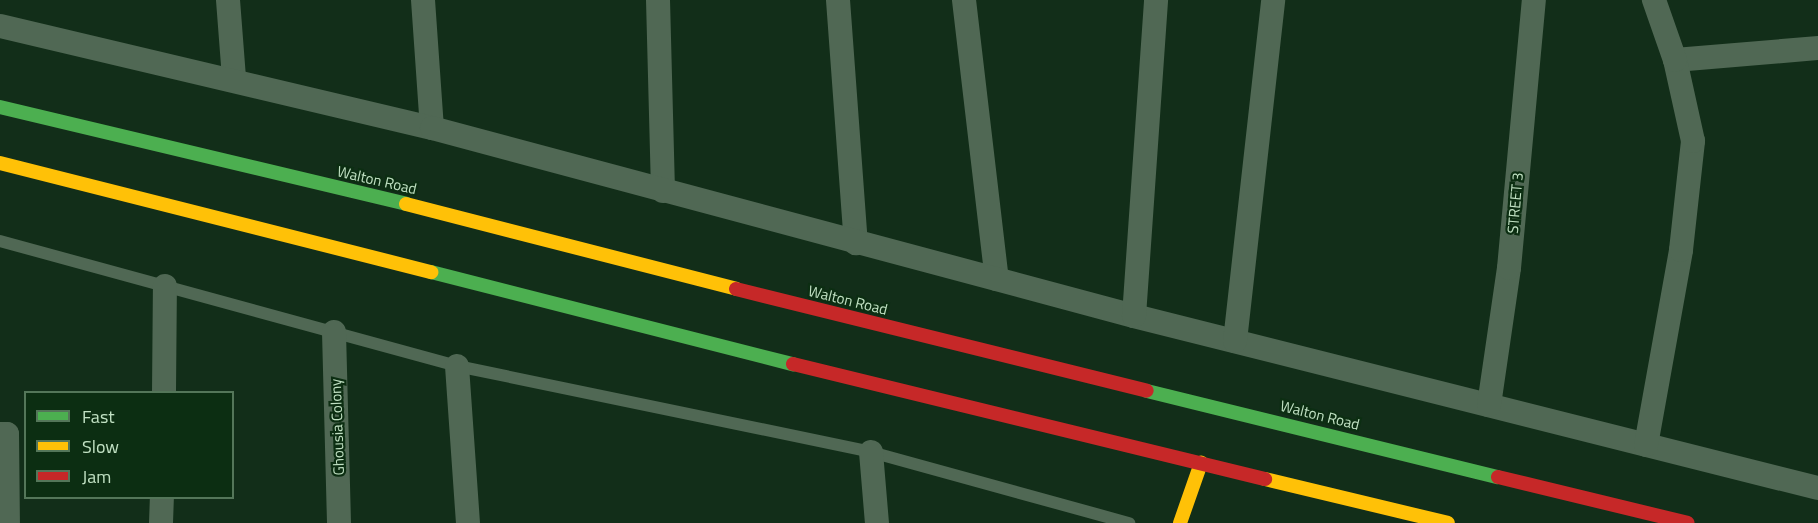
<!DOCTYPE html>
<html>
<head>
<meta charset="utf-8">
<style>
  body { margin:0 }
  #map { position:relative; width:1818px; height:523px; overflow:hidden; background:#122e19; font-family:"Titillium Web",sans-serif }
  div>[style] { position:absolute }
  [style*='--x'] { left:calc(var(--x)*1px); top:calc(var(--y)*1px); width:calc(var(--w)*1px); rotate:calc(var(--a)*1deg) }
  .lane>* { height:12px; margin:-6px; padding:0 6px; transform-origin:6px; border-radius:6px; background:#506854 }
  .street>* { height:24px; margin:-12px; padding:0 12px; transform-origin:12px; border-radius:12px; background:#506854 }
  .fast>* { height:14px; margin:-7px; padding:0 7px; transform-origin:7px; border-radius:7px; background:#4caf50 }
  .slow>* { height:14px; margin:-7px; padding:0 7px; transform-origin:7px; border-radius:7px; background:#ffc107 }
  .jam>* { height:14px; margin:-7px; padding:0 7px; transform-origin:7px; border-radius:7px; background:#c62828 }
  span { translate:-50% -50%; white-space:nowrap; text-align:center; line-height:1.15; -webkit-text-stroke:4.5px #0c2e12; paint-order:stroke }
  .street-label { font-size:15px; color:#c1e1c3 }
  .legend { position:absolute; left:24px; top:391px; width:210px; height:108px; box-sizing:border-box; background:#0c2e12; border:2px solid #547659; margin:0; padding:8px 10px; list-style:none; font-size:18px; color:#c1e1c3 }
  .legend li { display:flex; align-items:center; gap:12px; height:30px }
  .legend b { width:30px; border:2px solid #547659 }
</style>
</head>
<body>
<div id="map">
  <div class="lane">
    <div style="--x:0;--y:241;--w:474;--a:15.3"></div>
    <div style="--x:457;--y:366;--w:423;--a:11.7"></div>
    <div style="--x:871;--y:452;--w:268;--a:15.4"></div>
  </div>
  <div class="street">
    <div style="--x:228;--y:0;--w:78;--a:85.6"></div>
    <div style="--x:423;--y:0;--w:128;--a:86"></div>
    <div style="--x:658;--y:0;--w:191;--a:88.5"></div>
    <div style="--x:838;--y:0;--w:244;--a:85.8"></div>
    <div style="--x:964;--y:0;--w:281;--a:83.3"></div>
    <div style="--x:0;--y:26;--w:444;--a:13.3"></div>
    <div style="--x:432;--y:128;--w:727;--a:14.99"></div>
    <div style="--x:1134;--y:316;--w:705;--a:14.12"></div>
    <div style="--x:1675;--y:60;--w:144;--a:-4.8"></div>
    <div style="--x:1134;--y:316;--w:317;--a:-86"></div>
    <div style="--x:334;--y:332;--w:191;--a:88.5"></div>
    <div style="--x:1235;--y:341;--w:343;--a:-83.6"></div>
    <div style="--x:457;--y:366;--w:157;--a:86"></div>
    <div style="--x:164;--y:392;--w:106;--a:-89.5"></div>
    <div style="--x:1489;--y:405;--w:138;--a:-81.7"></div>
    <div style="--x:1509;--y:268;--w:269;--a:-84.7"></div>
    <div style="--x:0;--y:434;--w:7;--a:0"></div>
    <div style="--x:7;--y:434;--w:89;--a:89.4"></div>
    <div style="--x:1646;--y:445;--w:198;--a:-79.8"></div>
    <div style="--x:1681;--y:250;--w:110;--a:-83.7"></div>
    <div style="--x:1693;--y:141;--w:83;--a:-102.5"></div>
    <div style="--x:1675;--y:60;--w:64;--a:-109.3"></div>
    <div style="--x:871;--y:452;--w:71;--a:85.2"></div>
    <div style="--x:161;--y:523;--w:25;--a:-88"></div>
  </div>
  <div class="fast">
    <div style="--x:0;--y:107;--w:417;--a:13.4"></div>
    <div style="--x:431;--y:272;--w:374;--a:14.3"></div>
    <div style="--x:1147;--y:391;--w:361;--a:13.8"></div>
  </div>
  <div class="slow">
    <div style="--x:0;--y:163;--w:445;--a:14.2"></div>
    <div style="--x:406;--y:204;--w:341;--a:14.4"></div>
    <div style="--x:1265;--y:479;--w:188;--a:13.5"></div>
    <div style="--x:1180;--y:523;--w:64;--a:-70.7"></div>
  </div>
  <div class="jam">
    <div style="--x:736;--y:289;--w:423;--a:13.9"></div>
    <div style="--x:793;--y:364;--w:486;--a:13.7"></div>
    <div style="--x:1498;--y:477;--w:195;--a:13.6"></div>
  </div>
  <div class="street-label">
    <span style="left:377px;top:180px;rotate:13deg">Walton Road</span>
    <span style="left:1515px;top:203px;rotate:-85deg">STREET 3</span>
    <span style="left:848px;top:300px;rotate:14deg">Walton Road</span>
    <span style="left:1320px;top:415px;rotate:14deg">Walton Road</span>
    <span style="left:337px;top:427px;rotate:-92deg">Ghousia Colony</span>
  </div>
  <ul class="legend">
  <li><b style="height:8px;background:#4caf50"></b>Fast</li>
  <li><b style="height:8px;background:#ffc107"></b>Slow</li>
  <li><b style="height:8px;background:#c62828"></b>Jam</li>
  </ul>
</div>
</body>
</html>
